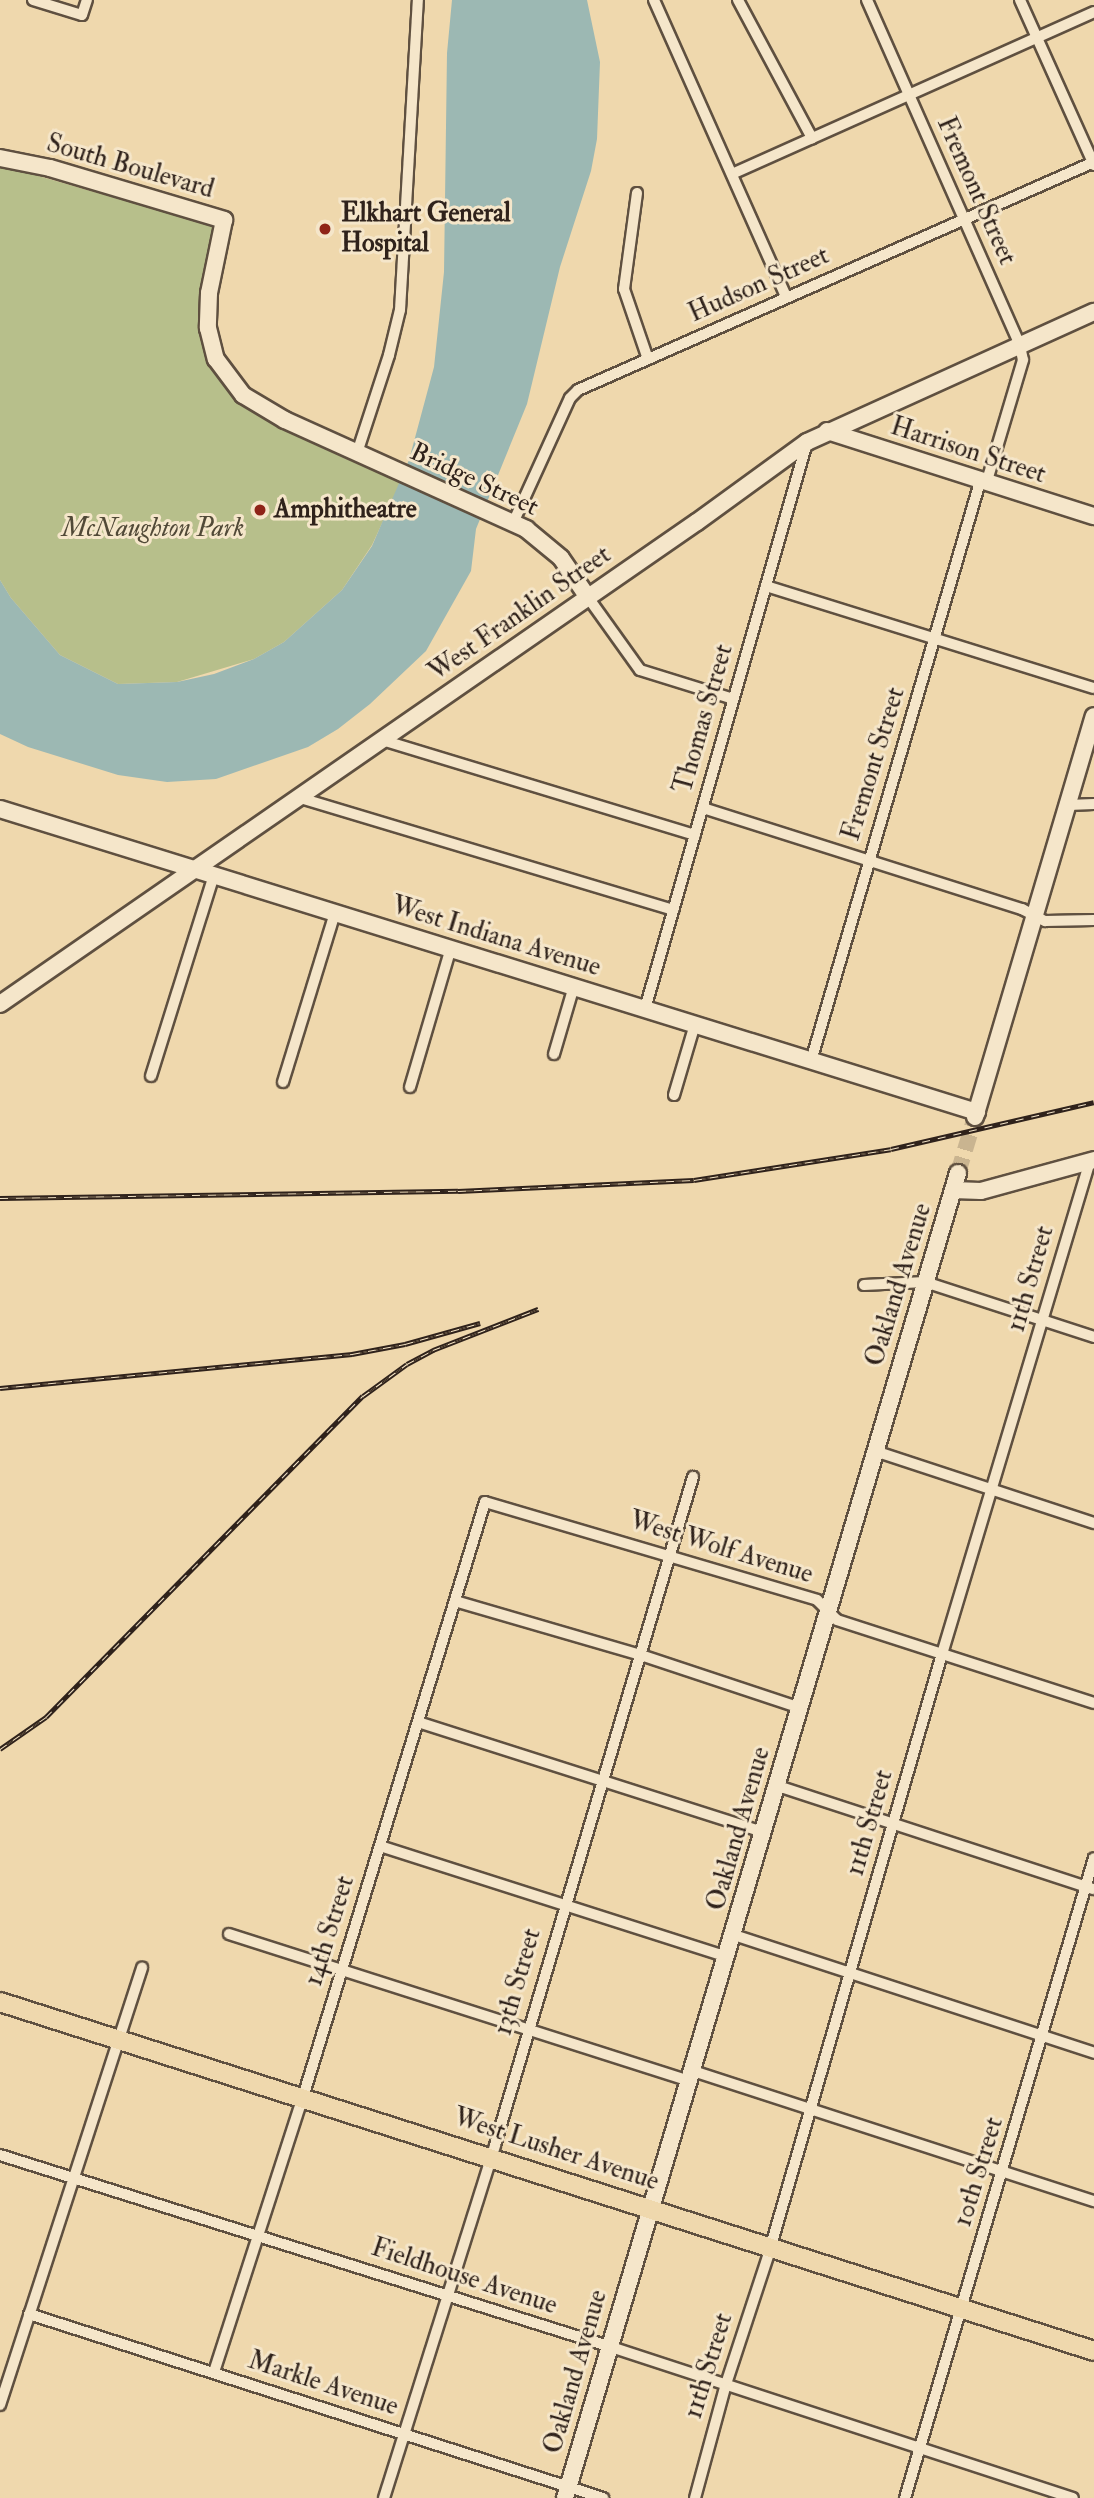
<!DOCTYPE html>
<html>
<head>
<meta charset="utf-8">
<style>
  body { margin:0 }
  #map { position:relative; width:1094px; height:2498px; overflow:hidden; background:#efd8ad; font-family:"IM FELL Double Pica",serif }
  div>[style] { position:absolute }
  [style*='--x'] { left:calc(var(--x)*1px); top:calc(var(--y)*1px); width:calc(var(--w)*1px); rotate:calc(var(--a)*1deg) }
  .green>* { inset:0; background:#b7bf8b }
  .water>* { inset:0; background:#9cb8b3 }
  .secondary-tunnel>* { height:16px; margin-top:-8px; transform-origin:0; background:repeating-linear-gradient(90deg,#c9b490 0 16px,transparent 0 24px) }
  .roads { filter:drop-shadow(2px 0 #5f5040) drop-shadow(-2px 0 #5f5040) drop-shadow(0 2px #5f5040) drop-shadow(0 -2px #5f5040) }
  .street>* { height:10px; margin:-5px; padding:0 5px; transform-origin:5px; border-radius:5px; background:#f5e6ca }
  .secondary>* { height:16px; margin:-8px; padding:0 8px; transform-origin:8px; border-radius:8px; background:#f5e6ca }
  .primary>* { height:18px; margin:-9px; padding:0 9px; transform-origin:9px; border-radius:9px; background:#efd8ad }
  .rail>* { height:5px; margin-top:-2.5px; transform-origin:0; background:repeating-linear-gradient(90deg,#f5e6ca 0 8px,#2f221b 0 16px); box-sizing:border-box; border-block:2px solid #2f221b }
  .dots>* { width:19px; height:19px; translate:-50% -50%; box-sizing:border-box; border:4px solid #f5e6ca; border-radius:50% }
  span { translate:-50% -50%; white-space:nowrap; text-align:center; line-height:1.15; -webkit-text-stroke:6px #f5e6ca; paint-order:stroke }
  .street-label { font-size:26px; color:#2f221b }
  .poi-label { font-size:26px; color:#2f221b; font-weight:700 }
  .left { translate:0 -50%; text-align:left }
  .park-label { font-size:26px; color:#514937; font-style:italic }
</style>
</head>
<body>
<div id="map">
  <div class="green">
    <div style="clip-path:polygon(0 165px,213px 226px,216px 232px,200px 320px,205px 349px,224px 386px,252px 412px,401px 482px,372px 545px,342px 590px,284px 642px,254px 659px,177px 682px,118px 684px,60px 655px,11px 598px,0 580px)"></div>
  </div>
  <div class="water">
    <div style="clip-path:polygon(452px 0,587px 0,600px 62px,597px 139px,591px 171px,560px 267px,527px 404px,476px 529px,471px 571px,426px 651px,370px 704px,338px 729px,308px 747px,216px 779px,167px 782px,118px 775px,28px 747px,0 734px,0 580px,11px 598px,60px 655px,118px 684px,177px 682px,214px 674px,254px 659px,284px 642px,342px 590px,372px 546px,409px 460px,434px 367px,444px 272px,447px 53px)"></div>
  </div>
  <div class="secondary-tunnel">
    <div style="--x:958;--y:1173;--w:59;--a:-73.1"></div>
  </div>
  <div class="roads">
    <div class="street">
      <div style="--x:33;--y:0;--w:51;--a:17"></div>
      <div style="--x:82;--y:15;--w:16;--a:-72"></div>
      <div style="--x:654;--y:0;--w:325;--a:66"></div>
      <div style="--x:738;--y:0;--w:157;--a:61.8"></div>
      <div style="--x:867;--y:0;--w:378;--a:66.1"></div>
      <div style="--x:1020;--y:346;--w:14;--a:78"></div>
      <div style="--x:1023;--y:360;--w:129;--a:106.6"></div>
      <div style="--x:1020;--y:0;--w:181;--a:65.8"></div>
      <div style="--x:732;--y:174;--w:397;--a:-24.1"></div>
      <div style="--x:637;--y:193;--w:97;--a:97.7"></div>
      <div style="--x:624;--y:289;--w:74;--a:71.1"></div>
      <div style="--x:357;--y:453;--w:103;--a:-71.9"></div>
      <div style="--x:389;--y:355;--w:46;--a:-76.3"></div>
      <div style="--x:400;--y:310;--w:311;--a:-86.7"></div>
      <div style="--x:513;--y:523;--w:137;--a:-65.5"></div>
      <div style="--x:570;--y:398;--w:11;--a:-45"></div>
      <div style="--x:578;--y:390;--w:564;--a:-23.84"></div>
      <div style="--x:766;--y:586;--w:343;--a:17.3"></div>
      <div style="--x:587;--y:596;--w:91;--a:54.4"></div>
      <div style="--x:640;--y:670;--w:97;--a:17.3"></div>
      <div style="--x:382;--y:740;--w:327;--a:16.9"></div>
      <div style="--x:297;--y:797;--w:393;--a:16.7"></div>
      <div style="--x:1068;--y:805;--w:26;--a:-2"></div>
      <div style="--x:703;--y:808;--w:335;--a:17.6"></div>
      <div style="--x:1022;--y:909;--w:26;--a:28"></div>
      <div style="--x:1045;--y:921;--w:49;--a:-1.2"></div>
      <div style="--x:645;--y:1009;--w:590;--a:-74.05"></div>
      <div style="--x:554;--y:1054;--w:71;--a:-73.6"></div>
      <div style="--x:811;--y:1061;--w:603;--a:-73.73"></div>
      <div style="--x:151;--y:1076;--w:211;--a:-72.6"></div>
      <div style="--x:283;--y:1082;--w:177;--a:-72.9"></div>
      <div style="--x:410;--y:1087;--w:145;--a:-73.6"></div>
      <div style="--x:674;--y:1095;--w:74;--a:-73.5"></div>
      <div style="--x:864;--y:1285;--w:61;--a:-2.8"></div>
      <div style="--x:925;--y:1282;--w:178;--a:18"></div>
      <div style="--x:875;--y:1451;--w:231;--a:18.2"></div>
      <div style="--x:455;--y:1601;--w:191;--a:16.2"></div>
      <div style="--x:638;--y:1654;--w:171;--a:18.4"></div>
      <div style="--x:418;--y:1722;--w:362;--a:17.7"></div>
      <div style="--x:778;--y:1786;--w:332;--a:18.1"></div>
      <div style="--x:380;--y:1846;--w:364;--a:17.7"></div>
      <div style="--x:229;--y:1934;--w:481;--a:17.7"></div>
      <div style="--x:734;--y:1935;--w:379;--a:18.1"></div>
      <div style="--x:690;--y:2070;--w:425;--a:18"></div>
      <div style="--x:0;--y:2155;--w:637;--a:17.44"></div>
      <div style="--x:608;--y:2346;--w:489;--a:18.1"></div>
      <div style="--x:29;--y:2314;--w:603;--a:17.77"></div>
      <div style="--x:214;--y:2372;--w:289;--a:-72.1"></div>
      <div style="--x:303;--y:2097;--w:622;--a:-72.99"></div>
      <div style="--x:485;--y:1502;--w:346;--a:16.4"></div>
      <div style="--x:817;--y:1600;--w:28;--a:45"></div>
      <div style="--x:837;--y:1620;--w:270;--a:17.9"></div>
      <div style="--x:0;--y:2405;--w:460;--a:-72"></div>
      <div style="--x:384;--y:2498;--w:370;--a:-72.5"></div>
      <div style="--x:495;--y:2145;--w:697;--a:-73.49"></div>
      <div style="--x:695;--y:2498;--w:118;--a:-74.8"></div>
      <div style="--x:726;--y:2384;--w:135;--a:-71.8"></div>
      <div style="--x:768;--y:2256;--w:627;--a:-73.88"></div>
      <div style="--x:942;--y:1654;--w:515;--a:-73.29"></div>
      <div style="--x:905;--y:2498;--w:667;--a:-73.55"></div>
    </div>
    <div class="secondary">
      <div style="--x:0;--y:158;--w:51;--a:11.3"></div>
      <div style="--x:50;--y:168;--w:182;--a:16.6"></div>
      <div style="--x:224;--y:220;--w:75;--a:101.6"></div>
      <div style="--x:209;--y:293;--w:35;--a:92"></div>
      <div style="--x:208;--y:328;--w:32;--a:76"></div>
      <div style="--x:216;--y:359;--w:45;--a:53.1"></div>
      <div style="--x:243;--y:395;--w:49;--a:30.8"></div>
      <div style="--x:285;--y:420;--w:265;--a:24.3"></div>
      <div style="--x:526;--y:529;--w:45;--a:39.6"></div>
      <div style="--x:561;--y:558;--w:46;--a:55.6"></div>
      <div style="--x:827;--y:431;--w:280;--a:17.7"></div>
      <div style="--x:0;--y:809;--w:1023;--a:17.23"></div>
      <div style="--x:0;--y:1004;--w:847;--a:-34.67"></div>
      <div style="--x:697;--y:522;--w:136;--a:-36"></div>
      <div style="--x:807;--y:442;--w:315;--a:-24.4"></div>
      <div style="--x:975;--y:1117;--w:418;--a:-73.5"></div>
      <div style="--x:953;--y:1190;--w:28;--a:2"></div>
      <div style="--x:981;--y:1191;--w:117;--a:-15.3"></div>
      <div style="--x:565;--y:2498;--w:1382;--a:-73.48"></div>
    </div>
    <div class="primary">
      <div style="--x:0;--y:2002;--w:1148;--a:17.69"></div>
    </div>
  </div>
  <div class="rail">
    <div style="--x:0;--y:1198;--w:458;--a:-0.9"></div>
    <div style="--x:458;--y:1191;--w:236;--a:-2.7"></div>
    <div style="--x:694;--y:1180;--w:199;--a:-8.9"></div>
    <div style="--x:891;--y:1149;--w:208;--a:-13"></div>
    <div style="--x:0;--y:1388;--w:354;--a:-5.5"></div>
    <div style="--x:352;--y:1354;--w:54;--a:-10.7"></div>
    <div style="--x:405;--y:1344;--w:78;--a:-15.6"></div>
    <div style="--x:0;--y:1749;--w:56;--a:-34.8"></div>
    <div style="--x:46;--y:1717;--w:451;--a:-45.4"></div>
    <div style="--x:363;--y:1396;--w:54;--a:-36"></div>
    <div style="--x:407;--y:1364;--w:30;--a:-28"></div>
    <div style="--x:433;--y:1350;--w:113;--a:-21.3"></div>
  </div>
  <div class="dots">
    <div style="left:325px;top:229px;background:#8f2418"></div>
    <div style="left:260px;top:510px;background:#8f2418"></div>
  </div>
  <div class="street-label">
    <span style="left:130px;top:167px;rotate:16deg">South Boulevard</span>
    <span style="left:976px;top:191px;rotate:66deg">Fremont Street</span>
    <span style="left:759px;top:285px;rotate:-24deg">Hudson Street</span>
    <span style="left:968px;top:451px;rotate:18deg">Harrison Street</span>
    <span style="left:474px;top:480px;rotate:25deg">Bridge Street</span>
    <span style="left:520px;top:614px;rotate:-35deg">West Franklin Street</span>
    <span style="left:704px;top:719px;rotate:-74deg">Thomas Street</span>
    <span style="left:874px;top:764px;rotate:-73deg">Fremont Street</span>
    <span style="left:496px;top:937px;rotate:17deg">West Indiana Avenue</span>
    <span style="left:1031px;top:1279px;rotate:-74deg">11th Street</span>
    <span style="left:899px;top:1285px;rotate:-73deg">Oakland Avenue</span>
    <span style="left:721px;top:1548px;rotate:17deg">West Wolf Avenue</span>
    <span style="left:870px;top:1823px;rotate:-74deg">11th Street</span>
    <span style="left:739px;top:1829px;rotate:-74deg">Oakland Avenue</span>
    <span style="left:330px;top:1931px;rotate:-73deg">14th Street</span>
    <span style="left:518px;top:1982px;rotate:-74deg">13th Street</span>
    <span style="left:556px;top:2150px;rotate:18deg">West Lusher Avenue</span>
    <span style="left:979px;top:2172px;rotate:-73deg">10th Street</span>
    <span style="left:464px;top:2277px;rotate:18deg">Fieldhouse Avenue</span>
    <span style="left:709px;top:2366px;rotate:-73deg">11th Street</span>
    <span style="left:576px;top:2372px;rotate:-74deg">Oakland Avenue</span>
    <span style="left:323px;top:2384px;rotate:18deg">Markle Avenue</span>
  </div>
  <div class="poi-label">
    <span class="left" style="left:341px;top:229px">Elkhart General<br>Hospital</span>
    <span class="left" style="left:274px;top:510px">Amphitheatre</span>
  </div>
  <div class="park-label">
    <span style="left:153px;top:529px">McNaughton Park</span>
  </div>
</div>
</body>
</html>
